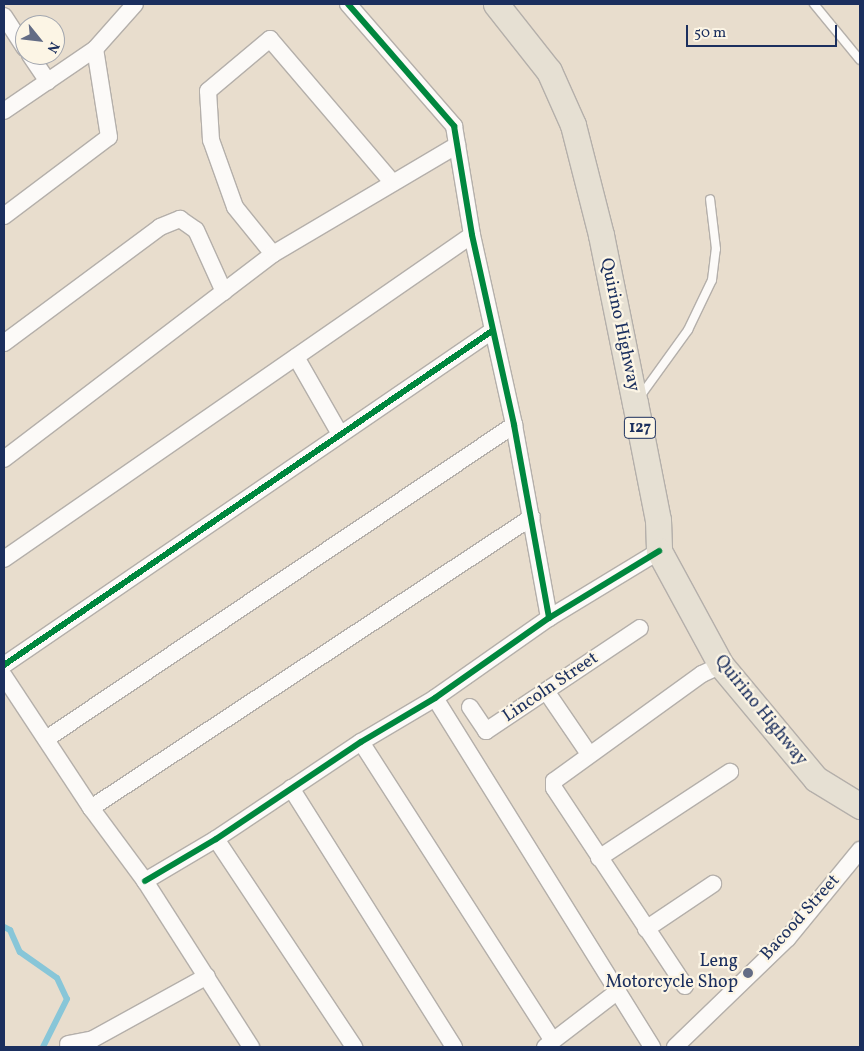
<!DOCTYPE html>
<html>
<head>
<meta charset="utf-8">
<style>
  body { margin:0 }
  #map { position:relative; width:864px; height:1051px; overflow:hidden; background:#e8ddcd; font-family:Vollkorn,serif }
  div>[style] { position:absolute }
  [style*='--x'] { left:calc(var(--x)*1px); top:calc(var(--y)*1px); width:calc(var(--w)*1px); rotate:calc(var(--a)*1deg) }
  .stream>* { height:6px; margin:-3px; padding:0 3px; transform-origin:3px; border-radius:3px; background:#88c6d8 }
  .roads { filter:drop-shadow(1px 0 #b4afaa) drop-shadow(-1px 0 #b4afaa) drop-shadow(0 1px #b4afaa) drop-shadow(0 -1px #b4afaa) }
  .service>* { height:8px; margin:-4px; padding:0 4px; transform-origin:4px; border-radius:4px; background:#fcfaf8 }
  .minor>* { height:16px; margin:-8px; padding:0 8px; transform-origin:8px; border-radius:8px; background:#fcfaf8 }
  .primary>* { height:25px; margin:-12.5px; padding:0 12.5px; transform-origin:12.5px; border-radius:12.5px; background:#e6e0d3 }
  .cycleway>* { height:6px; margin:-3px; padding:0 3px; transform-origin:3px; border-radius:3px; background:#00873e }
  .dots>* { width:14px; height:14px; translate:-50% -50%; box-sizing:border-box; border:2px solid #fcf5e5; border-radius:50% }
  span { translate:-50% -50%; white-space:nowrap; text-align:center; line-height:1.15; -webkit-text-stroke:4.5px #fcf5e5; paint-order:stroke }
  .shield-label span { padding:1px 4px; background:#fcf5e5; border:1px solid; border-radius:4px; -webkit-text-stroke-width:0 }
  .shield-label { font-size:16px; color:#1b2f5e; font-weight:700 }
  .street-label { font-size:18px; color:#1b2f5e }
  .poi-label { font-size:18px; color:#1b2f5e }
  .right { translate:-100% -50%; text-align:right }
  .frame { position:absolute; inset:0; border:5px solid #1b2f5e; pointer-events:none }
  .north { position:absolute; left:15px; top:15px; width:50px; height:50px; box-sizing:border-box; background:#fcf5e5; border:1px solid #a2a6af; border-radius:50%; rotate:119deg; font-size:14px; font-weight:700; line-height:20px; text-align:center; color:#1b2f5e }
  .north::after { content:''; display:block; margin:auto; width:18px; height:22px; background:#636c85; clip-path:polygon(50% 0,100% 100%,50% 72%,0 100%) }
  .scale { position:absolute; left:686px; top:25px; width:151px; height:22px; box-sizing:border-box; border:2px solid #1b2f5e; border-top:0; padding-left:6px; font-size:15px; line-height:18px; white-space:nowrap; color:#1b2f5e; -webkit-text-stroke:4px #fcf5e5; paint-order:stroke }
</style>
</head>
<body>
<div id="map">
  <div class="stream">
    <div style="--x:4;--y:927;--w:7;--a:27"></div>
    <div style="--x:10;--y:930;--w:24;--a:66"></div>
    <div style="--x:20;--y:952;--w:45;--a:35.1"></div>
    <div style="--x:57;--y:978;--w:23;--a:65"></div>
    <div style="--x:67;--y:999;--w:54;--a:116.6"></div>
  </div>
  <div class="roads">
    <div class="service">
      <div style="--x:814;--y:4;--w:72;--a:50.6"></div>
      <div style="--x:639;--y:398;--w:84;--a:-54.2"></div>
      <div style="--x:688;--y:330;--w:55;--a:-64.4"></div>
      <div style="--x:712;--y:280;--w:31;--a:-83"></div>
      <div style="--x:716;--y:249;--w:50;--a:-96.8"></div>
    </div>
    <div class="minor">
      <div style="--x:348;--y:4;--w:162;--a:49"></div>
      <div style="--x:454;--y:126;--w:110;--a:80.6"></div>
      <div style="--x:472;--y:235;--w:195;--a:77.5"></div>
      <div style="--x:514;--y:425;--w:196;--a:79.7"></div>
      <div style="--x:4;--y:16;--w:38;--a:57"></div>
      <div style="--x:30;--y:55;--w:32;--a:56"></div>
      <div style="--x:4;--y:111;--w:110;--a:-34.3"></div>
      <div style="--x:95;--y:49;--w:60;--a:-48.4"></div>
      <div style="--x:4;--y:216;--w:131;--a:-37"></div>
      <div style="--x:109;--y:137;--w:89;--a:-99"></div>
      <div style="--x:273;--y:254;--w:60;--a:-129"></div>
      <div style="--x:235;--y:207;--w:71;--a:-109.7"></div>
      <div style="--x:211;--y:140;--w:49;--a:-93.5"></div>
      <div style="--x:208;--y:91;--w:81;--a:-40"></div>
      <div style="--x:270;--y:39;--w:189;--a:49.5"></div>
      <div style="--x:4;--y:343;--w:194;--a:-36.6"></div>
      <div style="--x:160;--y:227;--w:22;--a:-22"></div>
      <div style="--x:180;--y:219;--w:19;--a:35"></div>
      <div style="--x:196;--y:230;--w:68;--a:65.7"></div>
      <div style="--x:296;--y:357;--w:89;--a:60.3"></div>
      <div style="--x:4;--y:459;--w:338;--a:-37.3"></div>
      <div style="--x:273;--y:254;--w:214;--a:-30.6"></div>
      <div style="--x:4;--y:559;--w:569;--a:-34.7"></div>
      <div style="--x:4;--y:665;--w:591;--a:-34.39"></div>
      <div style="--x:4;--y:676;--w:158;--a:56.6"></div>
      <div style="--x:91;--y:808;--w:91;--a:53.5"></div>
      <div style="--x:145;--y:881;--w:197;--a:57.4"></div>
      <div style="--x:546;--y:691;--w:76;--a:55.7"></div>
      <div style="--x:435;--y:698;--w:411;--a:58.1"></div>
      <div style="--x:470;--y:707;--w:29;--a:56"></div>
      <div style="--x:486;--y:731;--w:185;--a:-33.8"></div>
      <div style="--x:46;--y:739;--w:564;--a:-33.86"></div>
      <div style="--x:361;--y:742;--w:355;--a:57.3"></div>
      <div style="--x:291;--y:788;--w:306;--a:57.8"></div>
      <div style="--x:91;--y:808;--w:528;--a:-33.42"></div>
      <div style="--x:216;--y:839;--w:250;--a:56.4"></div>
      <div style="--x:599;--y:858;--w:157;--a:-33.3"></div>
      <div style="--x:145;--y:881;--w:82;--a:-30.6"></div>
      <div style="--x:216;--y:839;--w:174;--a:-33.8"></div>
      <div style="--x:361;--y:742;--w:86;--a:-30.7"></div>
      <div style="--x:435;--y:698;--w:139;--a:-35.1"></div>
      <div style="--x:549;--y:618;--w:129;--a:-31.3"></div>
      <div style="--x:646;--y:929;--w:81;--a:-33.9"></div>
      <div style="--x:685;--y:986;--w:237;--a:-123.5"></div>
      <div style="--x:554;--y:788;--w:7;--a:-90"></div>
      <div style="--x:554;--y:781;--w:183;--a:-35.9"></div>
      <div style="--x:702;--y:674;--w:21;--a:-25"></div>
      <div style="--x:68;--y:1044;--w:25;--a:-11"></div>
      <div style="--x:93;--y:1039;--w:130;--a:-28.9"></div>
      <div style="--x:545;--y:1047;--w:92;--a:-37.5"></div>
      <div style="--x:675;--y:1047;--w:157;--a:-44"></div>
      <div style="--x:788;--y:938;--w:114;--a:-50.7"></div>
    </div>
    <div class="primary">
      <div style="--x:496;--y:4;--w:85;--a:51.7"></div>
      <div style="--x:549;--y:71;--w:59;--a:66"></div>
      <div style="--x:573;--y:125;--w:114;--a:75.7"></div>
      <div style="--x:601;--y:235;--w:171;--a:78.6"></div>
      <div style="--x:635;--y:403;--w:119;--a:78.9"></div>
      <div style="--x:658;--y:520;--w:31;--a:88"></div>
      <div style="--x:659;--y:551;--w:130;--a:61.5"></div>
      <div style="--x:721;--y:665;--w:148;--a:50.2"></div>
      <div style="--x:816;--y:779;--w:52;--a:31.5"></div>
    </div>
  </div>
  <div class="cycleway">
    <div style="--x:348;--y:4;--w:162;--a:49"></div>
    <div style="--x:454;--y:126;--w:110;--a:80.6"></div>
    <div style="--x:472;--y:235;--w:195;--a:77.5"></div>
    <div style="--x:514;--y:425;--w:196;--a:79.7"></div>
    <div style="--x:4;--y:665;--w:591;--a:-34.39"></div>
    <div style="--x:145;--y:881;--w:82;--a:-30.6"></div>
    <div style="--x:216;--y:839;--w:174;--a:-33.8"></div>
    <div style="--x:361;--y:742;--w:86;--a:-30.7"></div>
    <div style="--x:435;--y:698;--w:139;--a:-35.1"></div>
    <div style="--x:549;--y:618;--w:129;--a:-31.3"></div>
  </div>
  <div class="dots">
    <div style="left:748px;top:973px;background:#636c85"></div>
  </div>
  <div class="shield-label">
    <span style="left:640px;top:428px">127</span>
  </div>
  <div class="street-label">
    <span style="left:619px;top:325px;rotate:78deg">Quirino Highway</span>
    <span style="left:551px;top:688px;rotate:-34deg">Lincoln Street</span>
    <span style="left:760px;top:711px;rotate:51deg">Quirino Highway</span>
    <span style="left:801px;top:918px;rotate:-48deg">Bacood Street</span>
  </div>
  <div class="poi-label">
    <span class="right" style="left:738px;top:973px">Leng<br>Motorcycle Shop</span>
  </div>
  <div class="frame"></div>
  <div class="north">N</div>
  <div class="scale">50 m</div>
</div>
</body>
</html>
